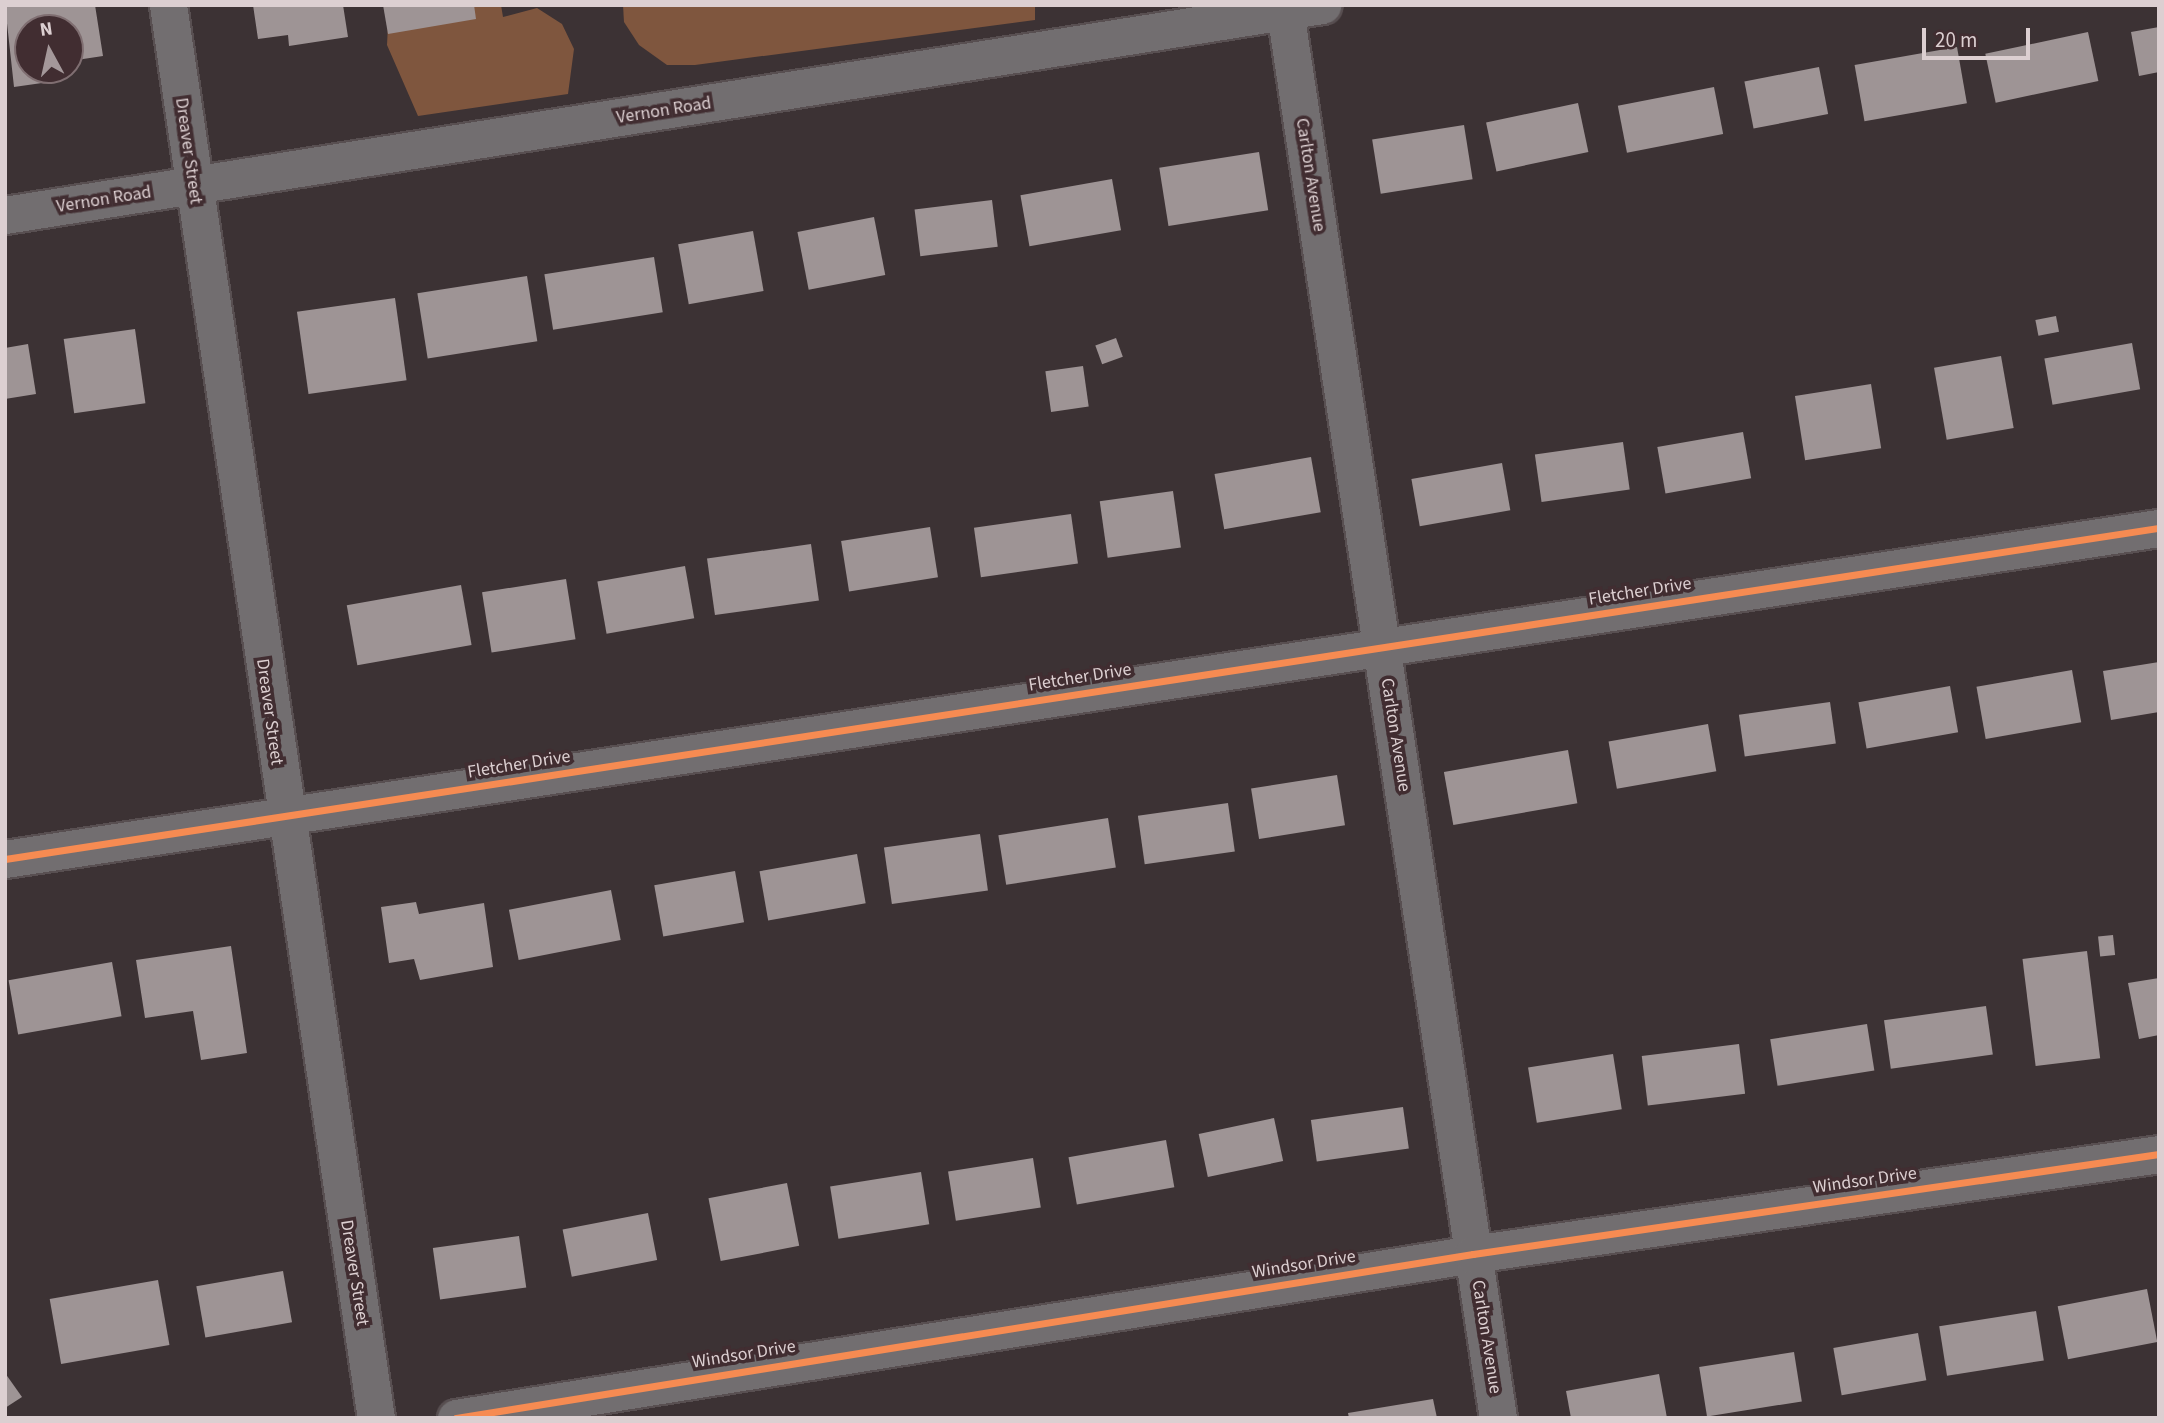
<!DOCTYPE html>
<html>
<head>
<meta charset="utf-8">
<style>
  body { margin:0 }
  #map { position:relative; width:2164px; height:1423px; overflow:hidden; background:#3c3234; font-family:"Source Sans 3",sans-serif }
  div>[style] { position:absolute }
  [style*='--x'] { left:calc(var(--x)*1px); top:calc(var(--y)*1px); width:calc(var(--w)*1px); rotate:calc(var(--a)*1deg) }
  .forest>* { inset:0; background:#7f563e }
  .building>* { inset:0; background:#9e9495; transform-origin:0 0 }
  .roads { filter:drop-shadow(2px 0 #584f51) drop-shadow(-2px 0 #584f51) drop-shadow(0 2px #584f51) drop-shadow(0 -2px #584f51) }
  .street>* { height:37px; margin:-18.5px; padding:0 18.5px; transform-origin:18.5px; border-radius:18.5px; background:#726e70 }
  .cycleway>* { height:7px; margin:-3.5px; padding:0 3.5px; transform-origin:3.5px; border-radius:3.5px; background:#f68b52 }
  span { translate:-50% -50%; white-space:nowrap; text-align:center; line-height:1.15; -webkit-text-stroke:7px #412d31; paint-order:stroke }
  .street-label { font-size:18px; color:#dccfd1 }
  .frame { position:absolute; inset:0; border:7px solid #dccfd1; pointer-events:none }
  .north { position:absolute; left:14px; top:14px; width:70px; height:70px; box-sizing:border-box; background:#412d31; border:2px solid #7f6e71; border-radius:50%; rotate:352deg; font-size:19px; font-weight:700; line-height:28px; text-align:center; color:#dccfd1 }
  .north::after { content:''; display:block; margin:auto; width:24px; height:32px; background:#a4989a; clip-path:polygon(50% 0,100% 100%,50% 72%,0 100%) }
  .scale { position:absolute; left:1922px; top:28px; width:108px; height:32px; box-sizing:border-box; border:4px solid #dccfd1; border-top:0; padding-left:9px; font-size:21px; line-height:24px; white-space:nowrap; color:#dccfd1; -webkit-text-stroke:5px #412d31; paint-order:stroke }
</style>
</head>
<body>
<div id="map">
  <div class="forest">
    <div style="clip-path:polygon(389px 5px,501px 5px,503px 17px,537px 8px,562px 24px,574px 49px,568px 94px,418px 116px,387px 45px)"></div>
    <div style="clip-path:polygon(623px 5px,1035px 5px,1035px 20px,695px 65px,667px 65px,639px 45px,624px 22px)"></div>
  </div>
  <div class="building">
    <div style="clip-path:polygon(5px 5px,95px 5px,103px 56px,70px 61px,70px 28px,28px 28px,28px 70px,61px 70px,63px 80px,14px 87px)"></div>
    <div style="clip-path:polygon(253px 5px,343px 5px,348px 37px,289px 46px,288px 35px,258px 39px)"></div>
    <div style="clip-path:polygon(383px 5px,474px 5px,476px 19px,388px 34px)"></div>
    <div style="clip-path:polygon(2159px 27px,2159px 72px,2139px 76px,2131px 32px)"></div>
    <div style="left:2088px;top:32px;width:50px;height:105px;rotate:78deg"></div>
    <div style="left:1957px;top:47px;width:57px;height:104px;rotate:80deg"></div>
    <div style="left:1819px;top:67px;width:48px;height:76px;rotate:79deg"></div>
    <div style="left:1714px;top:87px;width:48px;height:98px;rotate:79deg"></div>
    <div style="left:1578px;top:103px;width:50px;height:94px;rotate:78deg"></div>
    <div style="left:1464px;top:125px;width:55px;height:93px;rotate:81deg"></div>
    <div style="left:1259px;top:152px;width:59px;height:101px;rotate:81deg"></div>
    <div style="left:1112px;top:179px;width:52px;height:93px;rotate:80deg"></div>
    <div style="left:992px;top:200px;width:47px;height:78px;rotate:83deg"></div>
    <div style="left:874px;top:217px;width:59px;height:78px;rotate:79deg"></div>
    <div style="left:753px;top:231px;width:61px;height:76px;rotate:80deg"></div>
    <div style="left:654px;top:257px;width:56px;height:111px;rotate:81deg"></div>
    <div style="left:527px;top:276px;width:66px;height:111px;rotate:81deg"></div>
    <div style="left:395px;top:298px;width:83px;height:99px;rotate:82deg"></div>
    <div style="left:2056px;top:316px;width:16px;height:21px;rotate:79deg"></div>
    <div style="left:135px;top:329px;width:75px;height:72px;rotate:82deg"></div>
    <div style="left:1116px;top:338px;width:20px;height:22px;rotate:70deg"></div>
    <div style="left:2132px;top:343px;width:47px;height:89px;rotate:80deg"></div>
    <div style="clip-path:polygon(28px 344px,36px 394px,5px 399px,5px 348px)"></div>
    <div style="left:2001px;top:356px;width:73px;height:68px;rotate:80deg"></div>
    <div style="left:1083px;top:366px;width:41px;height:38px;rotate:82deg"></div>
    <div style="left:1871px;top:384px;width:65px;height:77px;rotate:81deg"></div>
    <div style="left:1743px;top:432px;width:47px;height:87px;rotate:80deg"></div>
    <div style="left:1623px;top:442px;width:48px;height:89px;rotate:82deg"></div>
    <div style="left:1311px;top:457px;width:56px;height:98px;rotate:80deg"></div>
    <div style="left:1502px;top:463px;width:48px;height:92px;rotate:80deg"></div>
    <div style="left:1173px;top:491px;width:57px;height:74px;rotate:82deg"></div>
    <div style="left:1071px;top:514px;width:50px;height:98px;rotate:82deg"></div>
    <div style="left:930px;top:527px;width:51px;height:90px;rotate:81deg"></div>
    <div style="left:811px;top:544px;width:57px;height:105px;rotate:82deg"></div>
    <div style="left:685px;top:566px;width:53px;height:89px;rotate:80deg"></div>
    <div style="left:566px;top:579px;width:61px;height:85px;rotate:81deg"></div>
    <div style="left:461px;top:585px;width:61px;height:116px;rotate:80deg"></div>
    <div style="clip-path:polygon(2159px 662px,2159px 712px,2111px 720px,2103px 671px)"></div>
    <div style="left:2072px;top:670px;width:53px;height:97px;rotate:80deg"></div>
    <div style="left:1950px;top:686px;width:47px;height:93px;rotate:80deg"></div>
    <div style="left:1830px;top:702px;width:42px;height:92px;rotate:82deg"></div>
    <div style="left:1708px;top:724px;width:48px;height:101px;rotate:80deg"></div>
    <div style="left:1568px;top:750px;width:54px;height:126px;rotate:80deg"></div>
    <div style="left:1337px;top:775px;width:51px;height:87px;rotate:81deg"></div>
    <div style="left:1228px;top:803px;width:49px;height:91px;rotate:82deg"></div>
    <div style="left:1108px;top:818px;width:50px;height:111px;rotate:81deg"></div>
    <div style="left:980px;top:834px;width:57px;height:97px;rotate:82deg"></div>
    <div style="left:857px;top:854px;width:50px;height:99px;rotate:80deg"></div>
    <div style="left:735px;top:871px;width:52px;height:82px;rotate:80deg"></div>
    <div style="left:611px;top:890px;width:51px;height:104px;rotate:79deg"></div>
    <div style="clip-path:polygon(416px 902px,419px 914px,484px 903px,493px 967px,420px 980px,414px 959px,389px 963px,381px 907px)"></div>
    <div style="left:2113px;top:935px;width:20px;height:15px;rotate:84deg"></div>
    <div style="clip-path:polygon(231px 946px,247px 1053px,201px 1060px,193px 1011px,145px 1018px,136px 960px)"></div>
    <div style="left:2087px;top:951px;width:108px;height:65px;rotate:83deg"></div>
    <div style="left:112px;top:962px;width:55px;height:105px;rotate:80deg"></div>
    <div style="clip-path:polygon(2159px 978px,2159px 1035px,2139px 1039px,2128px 983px)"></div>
    <div style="left:1986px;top:1006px;width:49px;height:103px;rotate:82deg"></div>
    <div style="left:1867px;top:1024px;width:47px;height:98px;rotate:81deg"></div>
    <div style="left:1739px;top:1044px;width:50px;height:98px;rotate:83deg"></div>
    <div style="left:1613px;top:1054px;width:56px;height:86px;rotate:81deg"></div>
    <div style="left:1403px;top:1107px;width:42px;height:93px;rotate:82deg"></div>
    <div style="left:1274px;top:1118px;width:44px;height:77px;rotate:78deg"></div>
    <div style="left:1166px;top:1140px;width:48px;height:99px;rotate:80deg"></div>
    <div style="left:1033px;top:1158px;width:50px;height:86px;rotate:81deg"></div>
    <div style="left:921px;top:1172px;width:53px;height:92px;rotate:81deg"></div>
    <div style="left:787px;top:1183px;width:64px;height:80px;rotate:79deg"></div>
    <div style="left:648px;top:1213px;width:48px;height:87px;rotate:79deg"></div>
    <div style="left:519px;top:1236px;width:52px;height:87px;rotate:82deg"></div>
    <div style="left:283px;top:1271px;width:52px;height:88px;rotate:80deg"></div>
    <div style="left:158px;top:1280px;width:66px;height:110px;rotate:80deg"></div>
    <div style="left:2147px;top:1289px;width:54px;height:91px;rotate:79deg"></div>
    <div style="left:2036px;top:1311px;width:50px;height:98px;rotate:81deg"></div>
    <div style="left:1918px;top:1333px;width:48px;height:86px;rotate:80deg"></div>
    <div style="left:1794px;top:1352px;width:50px;height:96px;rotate:81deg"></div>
    <div style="clip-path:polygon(5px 1373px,22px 1397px,5px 1408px)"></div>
    <div style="clip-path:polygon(1659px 1374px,1667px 1418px,1571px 1418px,1566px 1391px)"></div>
    <div style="clip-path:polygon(1433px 1399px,1437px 1418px,1349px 1418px,1348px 1413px)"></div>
  </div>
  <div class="roads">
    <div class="street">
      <div style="--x:168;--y:5;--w:1428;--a:81.63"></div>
      <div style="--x:1285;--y:11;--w:1423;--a:81.39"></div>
      <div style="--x:5;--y:215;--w:1334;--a:-9.06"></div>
      <div style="--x:5;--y:859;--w:2179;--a:-8.74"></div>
      <div style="--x:456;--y:1418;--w:1030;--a:-9.16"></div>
      <div style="--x:1473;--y:1254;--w:693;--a:-8.29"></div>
    </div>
  </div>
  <div class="cycleway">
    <div style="--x:5;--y:859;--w:2179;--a:-8.74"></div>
    <div style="--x:456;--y:1418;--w:1030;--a:-9.16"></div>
    <div style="--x:1473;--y:1254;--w:693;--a:-8.29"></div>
  </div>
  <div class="street-label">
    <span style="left:664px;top:111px;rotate:-9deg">Vernon Road</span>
    <span style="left:188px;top:151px;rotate:82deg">Dreaver Street</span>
    <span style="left:1310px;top:175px;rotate:81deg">Carlton Avenue</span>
    <span style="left:104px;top:200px;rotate:-9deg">Vernon Road</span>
    <span style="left:1640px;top:592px;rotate:-9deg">Fletcher Drive</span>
    <span style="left:1080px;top:678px;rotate:-9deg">Fletcher Drive</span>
    <span style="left:269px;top:712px;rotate:82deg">Dreaver Street</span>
    <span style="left:1395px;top:735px;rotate:81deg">Carlton Avenue</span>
    <span style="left:519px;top:765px;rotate:-9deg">Fletcher Drive</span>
    <span style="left:1865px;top:1181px;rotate:-8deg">Windsor Drive</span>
    <span style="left:1304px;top:1265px;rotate:-9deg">Windsor Drive</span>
    <span style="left:354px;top:1273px;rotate:81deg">Dreaver Street</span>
    <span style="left:1486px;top:1337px;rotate:81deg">Carlton Avenue</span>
    <span style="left:744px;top:1355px;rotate:-9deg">Windsor Drive</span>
  </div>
  <div class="frame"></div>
  <div class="north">N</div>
  <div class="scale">20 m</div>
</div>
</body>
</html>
